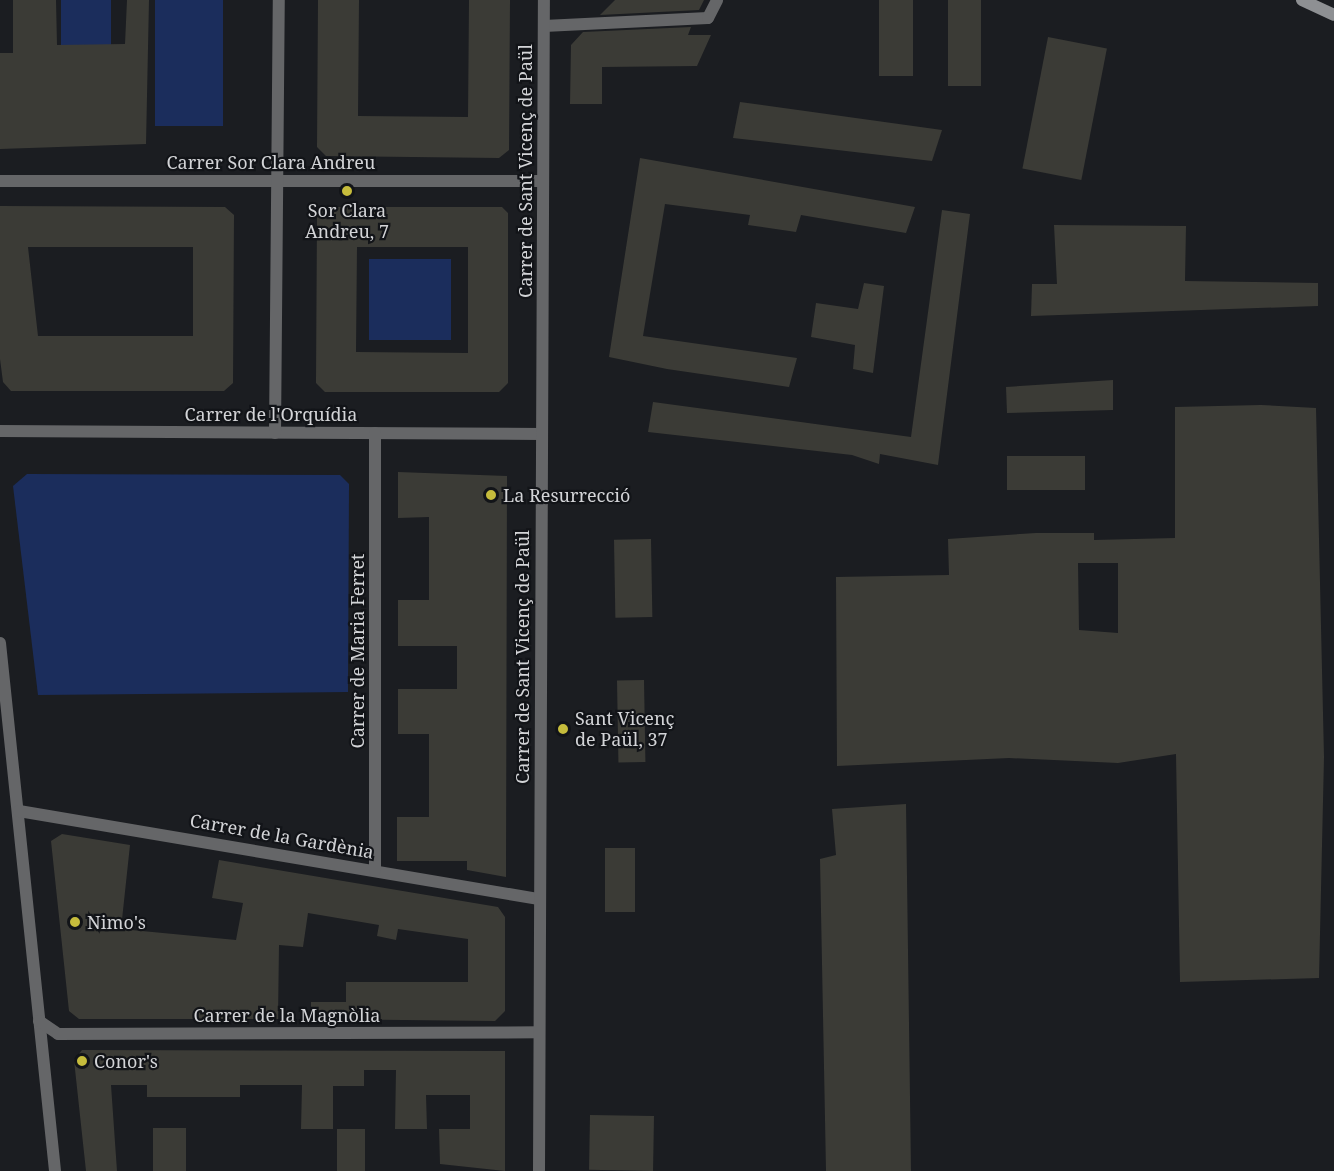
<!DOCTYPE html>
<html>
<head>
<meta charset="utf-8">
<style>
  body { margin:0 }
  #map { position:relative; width:1334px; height:1171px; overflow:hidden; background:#1b1d21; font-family:"Noto Serif",serif }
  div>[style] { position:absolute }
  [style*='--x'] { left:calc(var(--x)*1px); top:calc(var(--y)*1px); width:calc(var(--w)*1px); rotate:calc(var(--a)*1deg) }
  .green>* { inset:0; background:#1b2d5c; transform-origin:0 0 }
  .building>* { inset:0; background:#3b3b36; transform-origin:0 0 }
  .minor>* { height:12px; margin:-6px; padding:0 6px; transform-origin:6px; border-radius:6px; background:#656668 }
  .tertiary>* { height:12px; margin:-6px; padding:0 6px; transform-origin:6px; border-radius:6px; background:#656668 }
  .secondary>* { height:12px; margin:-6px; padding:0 6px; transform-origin:6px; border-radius:6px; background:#8e9093 }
  .dots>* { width:16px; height:16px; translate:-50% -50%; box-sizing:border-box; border:3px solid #121418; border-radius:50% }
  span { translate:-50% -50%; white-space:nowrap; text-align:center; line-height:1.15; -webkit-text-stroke:4.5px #121418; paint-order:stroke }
  .street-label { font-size:18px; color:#d3d4d7 }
  .poi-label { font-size:18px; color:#d3d4d7 }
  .left { translate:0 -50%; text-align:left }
</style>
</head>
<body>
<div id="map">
  <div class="green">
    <div style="left:61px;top:0;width:50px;height:45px"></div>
    <div style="left:155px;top:0;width:68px;height:126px"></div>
    <div style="left:369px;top:259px;width:82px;height:81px"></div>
    <div style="clip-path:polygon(27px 474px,340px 475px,349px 484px,348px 692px,38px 695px,13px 486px)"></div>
  </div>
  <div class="building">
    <div style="clip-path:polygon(13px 0,56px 0,57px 45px,125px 44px,127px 0,149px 0,146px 144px,0 149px,0 53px,13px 53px)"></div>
    <div style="clip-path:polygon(318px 0,359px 0,358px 116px,468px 117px,469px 0,510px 0,509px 150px,499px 158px,326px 156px,317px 147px)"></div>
    <div style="clip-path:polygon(615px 0,704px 0,699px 10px,600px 15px)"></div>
    <div style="left:879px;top:0;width:34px;height:76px"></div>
    <div style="left:948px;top:0;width:33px;height:86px"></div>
    <div style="clip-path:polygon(691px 27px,688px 35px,711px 35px,697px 66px,602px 67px,602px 104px,570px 104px,571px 45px,583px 32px)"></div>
    <div style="left:1048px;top:37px;width:60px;height:134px;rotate:11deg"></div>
    <div style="clip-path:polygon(740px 102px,942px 130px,932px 161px,733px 138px)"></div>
    <div style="clip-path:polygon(640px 158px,915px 207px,906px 233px,801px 215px,796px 232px,748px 225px,750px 215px,665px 204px,643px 336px,797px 358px,789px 387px,667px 369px,609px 357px)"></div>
    <div style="clip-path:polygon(evenodd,0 206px,225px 207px,234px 215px,233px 383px,224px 391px,11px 391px,3px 382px,0 359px,0 206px,28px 247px,193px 247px,193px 336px,38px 336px,28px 247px)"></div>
    <div style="clip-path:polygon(evenodd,326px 207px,502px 207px,508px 213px,508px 383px,499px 392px,325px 392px,316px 383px,317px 216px,326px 207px,357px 247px,468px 247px,468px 353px,356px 352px,357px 247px)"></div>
    <div style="clip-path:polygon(942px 210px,970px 214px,938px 465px,880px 454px,879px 464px,852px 455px,648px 432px,653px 402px,911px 437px)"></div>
    <div style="clip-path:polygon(1054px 225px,1186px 226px,1185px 281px,1318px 283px,1318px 306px,1031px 316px,1032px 284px,1057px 284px)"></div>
    <div style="clip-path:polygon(864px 283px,884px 286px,873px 373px,853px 369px,855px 345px,811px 337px,816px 303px,858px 309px)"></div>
    <div style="clip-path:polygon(1113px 380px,1113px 410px,1007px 413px,1006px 387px)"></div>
    <div style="clip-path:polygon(evenodd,1261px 405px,1316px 408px,1324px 757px,1319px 978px,1180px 982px,1176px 754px,1118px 763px,1009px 758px,837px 766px,836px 577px,949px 575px,948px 539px,1036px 533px,1094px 533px,1094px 540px,1175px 538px,1175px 407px,1261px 405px,1078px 563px,1118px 563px,1118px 633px,1079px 630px,1078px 563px)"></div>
    <div style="left:1007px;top:456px;width:78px;height:34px"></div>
    <div style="clip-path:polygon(398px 472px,507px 476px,506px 877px,467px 870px,467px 861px,397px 861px,397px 817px,429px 817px,429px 734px,398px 734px,398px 689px,457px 689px,457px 646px,398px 646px,398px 600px,429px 600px,429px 517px,398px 518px)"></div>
    <div style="left:651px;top:539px;width:78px;height:37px;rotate:89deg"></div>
    <div style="left:644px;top:680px;width:82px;height:27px;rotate:89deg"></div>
    <div style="clip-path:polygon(906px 804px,911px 1171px,826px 1171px,820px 859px,836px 855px,832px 809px)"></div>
    <div style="clip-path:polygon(62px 834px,130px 845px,121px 929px,236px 940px,243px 903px,212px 898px,219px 860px,498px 907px,505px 917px,505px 1011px,495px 1021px,311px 1019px,311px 1002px,346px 1002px,346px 982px,468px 982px,468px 939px,398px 929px,396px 940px,377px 936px,379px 925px,308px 913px,303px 947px,279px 945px,278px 1019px,79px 1019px,69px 1011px,51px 841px)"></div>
    <div style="left:635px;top:848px;width:64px;height:30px;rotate:90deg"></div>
    <div style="clip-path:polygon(82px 1050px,505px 1051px,505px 1171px,440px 1164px,439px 1129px,470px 1129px,470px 1095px,426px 1095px,427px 1129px,395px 1129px,396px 1070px,364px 1070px,364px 1086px,333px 1086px,333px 1129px,301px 1129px,302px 1085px,240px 1085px,240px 1097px,147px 1097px,147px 1085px,111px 1085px,117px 1171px,86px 1171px,74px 1060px)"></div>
    <div style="left:654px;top:1116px;width:55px;height:64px;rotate:91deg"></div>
    <div style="left:153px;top:1128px;width:33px;height:43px"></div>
    <div style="left:337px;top:1129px;width:28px;height:42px"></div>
  </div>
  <div class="minor">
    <div style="--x:544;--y:26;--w:164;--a:-2.8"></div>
    <div style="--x:708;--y:18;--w:20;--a:-63"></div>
    <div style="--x:0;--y:181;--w:543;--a:0"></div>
    <div style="--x:0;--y:431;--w:542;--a:0.32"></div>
    <div style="--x:275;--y:433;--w:433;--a:-89.5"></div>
    <div style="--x:0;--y:643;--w:531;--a:84.05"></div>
    <div style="--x:19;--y:811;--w:526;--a:9.62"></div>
    <div style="--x:375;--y:870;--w:437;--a:-90"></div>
    <div style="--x:39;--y:1021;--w:23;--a:34"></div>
    <div style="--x:58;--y:1034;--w:481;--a:-0.2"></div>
  </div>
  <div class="tertiary">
    <div style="--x:539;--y:1171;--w:1171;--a:-89.76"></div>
  </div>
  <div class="secondary">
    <div style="--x:1302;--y:0;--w:35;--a:25"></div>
  </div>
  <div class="dots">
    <div style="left:347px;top:191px;background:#c6bc3c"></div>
    <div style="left:491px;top:495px;background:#c6bc3c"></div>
    <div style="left:563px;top:729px;background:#c6bc3c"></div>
    <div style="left:75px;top:922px;background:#c6bc3c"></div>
    <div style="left:82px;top:1061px;background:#c6bc3c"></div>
  </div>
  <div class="street-label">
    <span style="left:271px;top:162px">Carrer Sor Clara Andreu</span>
    <span style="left:525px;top:171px;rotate:-90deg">Carrer de Sant Vicenç de Paül</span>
    <span style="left:271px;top:414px">Carrer de l'Orquídia</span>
    <span style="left:357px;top:651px;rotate:-90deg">Carrer de Maria Ferret</span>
    <span style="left:522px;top:657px;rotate:-90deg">Carrer de Sant Vicenç de Paül</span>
    <span style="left:282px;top:836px;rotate:10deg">Carrer de la Gardènia</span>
    <span style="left:287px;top:1015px">Carrer de la Magnòlia</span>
  </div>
  <div class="poi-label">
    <span style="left:347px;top:221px">Sor Clara<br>Andreu, 7</span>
    <span class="left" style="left:503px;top:495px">La Resurrecció</span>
    <span class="left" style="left:575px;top:729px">Sant Vicenç<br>de Paül, 37</span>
    <span class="left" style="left:87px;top:922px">Nimo's</span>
    <span class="left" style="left:94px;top:1061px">Conor's</span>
  </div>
</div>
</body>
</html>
